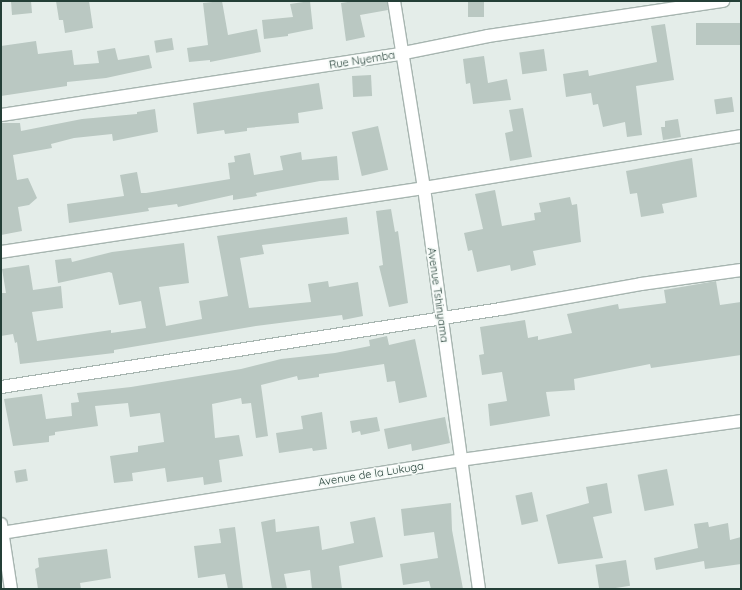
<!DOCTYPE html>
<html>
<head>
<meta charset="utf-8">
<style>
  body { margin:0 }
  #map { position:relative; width:742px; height:590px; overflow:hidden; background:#e4ede9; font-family:Quicksand,sans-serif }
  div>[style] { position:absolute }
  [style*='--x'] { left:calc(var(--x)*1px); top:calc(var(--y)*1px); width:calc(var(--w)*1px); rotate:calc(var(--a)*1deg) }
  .building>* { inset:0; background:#bac8c2; transform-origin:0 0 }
  .roads { filter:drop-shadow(1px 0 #a7b5b0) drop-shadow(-1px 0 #a7b5b0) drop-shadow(0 1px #a7b5b0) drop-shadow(0 -1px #a7b5b0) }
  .minor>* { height:12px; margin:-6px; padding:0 6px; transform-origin:6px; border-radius:6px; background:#fff }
  .tertiary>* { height:12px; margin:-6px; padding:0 6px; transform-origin:6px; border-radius:6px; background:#fff }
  span { translate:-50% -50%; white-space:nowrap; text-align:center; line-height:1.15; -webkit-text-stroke:3.5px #f5faf7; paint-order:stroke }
  .street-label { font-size:11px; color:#243f37 }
  .frame { position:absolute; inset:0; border:2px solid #243f37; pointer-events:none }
</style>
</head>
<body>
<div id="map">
  <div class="building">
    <div style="clip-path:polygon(11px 1px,31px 1px,32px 13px,12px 15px)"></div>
    <div style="clip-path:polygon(56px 1px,89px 1px,93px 28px,65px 33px,63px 20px,59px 20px)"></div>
    <div style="clip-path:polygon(222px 1px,228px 35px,257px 29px,261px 52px,210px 62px,210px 60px,189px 62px,187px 48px,208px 45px,203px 3px)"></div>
    <div style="clip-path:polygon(310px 1px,313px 29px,288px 34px,288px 36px,264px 39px,262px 20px,293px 17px,290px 4px)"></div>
    <div style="clip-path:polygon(354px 1px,387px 1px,388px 10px,360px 15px,365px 37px,346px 41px,341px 3px)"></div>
    <div style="left:468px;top:1px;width:16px;height:16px"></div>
    <div style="left:741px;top:23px;width:22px;height:45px;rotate:90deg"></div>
    <div style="clip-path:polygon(665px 24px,674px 80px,636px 86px,642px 135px,627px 137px,625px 122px,603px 127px,598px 104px,593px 105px,591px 93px,566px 97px,563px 74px,588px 70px,589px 76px,657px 62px,651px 26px)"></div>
    <div style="left:172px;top:38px;width:12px;height:18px;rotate:81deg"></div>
    <div style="clip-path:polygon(36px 41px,38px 54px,72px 50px,74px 65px,99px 63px,97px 51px,115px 48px,118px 60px,149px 55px,152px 68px,106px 78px,67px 82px,67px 86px,1px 96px,1px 46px)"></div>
    <div style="left:544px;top:49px;width:22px;height:25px;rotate:82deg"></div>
    <div style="clip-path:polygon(484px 56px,488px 83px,507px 79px,511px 100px,473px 104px,470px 83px,466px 84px,463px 59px)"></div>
    <div style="left:371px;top:75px;width:21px;height:19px;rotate:87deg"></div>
    <div style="clip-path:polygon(319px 83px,323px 109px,298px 113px,299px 123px,247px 128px,247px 131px,225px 134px,224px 130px,197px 134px,193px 103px)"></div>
    <div style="left:732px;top:97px;width:15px;height:18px;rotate:82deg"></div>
    <div style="clip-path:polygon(523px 108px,532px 157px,510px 161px,505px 133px,513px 131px,509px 110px)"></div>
    <div style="clip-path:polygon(155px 109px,158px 132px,113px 141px,112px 134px,74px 138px,51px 144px,52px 148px,13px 155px,17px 180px,28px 178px,37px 198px,29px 205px,18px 207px,22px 231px,1px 235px,1px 123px,20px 123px,21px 131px,82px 119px,137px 114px,137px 112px)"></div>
    <div style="clip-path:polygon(678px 119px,681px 137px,663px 140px,661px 127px,665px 127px,665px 121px)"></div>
    <div style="left:378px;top:126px;width:45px;height:27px;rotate:77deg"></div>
    <div style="clip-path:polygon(301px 152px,302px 160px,337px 156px,339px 180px,320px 181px,256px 193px,257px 196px,233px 200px,233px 195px,178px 207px,177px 204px,148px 208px,149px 211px,69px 223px,67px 204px,124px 196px,120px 175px,137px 172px,141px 193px,146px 193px,230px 179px,228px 163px,235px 162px,234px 156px,250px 153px,254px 175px,283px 170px,280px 156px)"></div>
    <div style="clip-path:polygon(692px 158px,697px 197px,662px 204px,664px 213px,641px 217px,637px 193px,630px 194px,626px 171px)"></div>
    <div style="clip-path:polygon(495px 190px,502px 226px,535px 220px,534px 213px,541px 212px,539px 203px,570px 197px,572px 205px,577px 204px,581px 242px,533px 251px,536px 265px,511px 271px,510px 265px,477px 272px,472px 250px,468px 251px,464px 233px,483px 229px,475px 194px)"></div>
    <div style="clip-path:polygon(391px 209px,395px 232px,398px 231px,408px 303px,389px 307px,379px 266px,383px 265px,376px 211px)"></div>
    <div style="clip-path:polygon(347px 217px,349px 234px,262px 245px,264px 254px,240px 258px,249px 308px,311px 302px,308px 284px,328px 281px,329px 287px,358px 282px,363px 316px,343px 320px,342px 315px,256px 326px,114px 350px,114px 353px,20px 364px,17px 342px,15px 343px,13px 334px,1px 336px,1px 293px,6px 293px,2px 269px,29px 265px,33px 290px,61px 286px,63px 308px,32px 312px,37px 341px,111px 330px,111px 333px,146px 328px,141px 301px,119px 305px,112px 273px,109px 272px,58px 283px,55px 260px,71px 258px,72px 262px,112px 252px,184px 243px,189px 283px,159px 287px,166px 326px,202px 319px,199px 301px,228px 296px,217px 236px)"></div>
    <div style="clip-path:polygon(716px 281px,720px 305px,741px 302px,741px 355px,651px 368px,650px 364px,574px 379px,575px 390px,546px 392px,550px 416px,490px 426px,488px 404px,507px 401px,502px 372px,482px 375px,479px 355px,484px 354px,480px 327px,525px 320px,528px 338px,538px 336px,538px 340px,572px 333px,567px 314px,618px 304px,619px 309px,666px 303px,664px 290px)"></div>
    <div style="clip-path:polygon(387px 336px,389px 345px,415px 339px,427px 397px,399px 403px,395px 381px,387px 382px,384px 364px,319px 374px,319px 377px,298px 380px,297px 376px,261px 385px,268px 436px,256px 438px,251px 403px,242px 404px,241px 398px,212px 404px,215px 438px,239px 435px,243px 456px,219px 460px,222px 482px,204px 485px,203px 477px,167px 482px,165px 468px,132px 473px,133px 481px,114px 483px,110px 456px,138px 452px,138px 446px,164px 442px,160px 413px,130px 417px,128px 403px,95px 406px,98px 426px,55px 432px,55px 435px,49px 436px,49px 442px,13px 446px,4px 399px,42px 394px,46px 419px,72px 416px,71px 403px,79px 402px,77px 393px,131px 387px,241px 369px,281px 359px,335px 353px,370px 346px,369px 340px)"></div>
    <div style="clip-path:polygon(322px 412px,327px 449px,313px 451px,312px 448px,279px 453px,276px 433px,303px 429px,301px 416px)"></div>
    <div style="clip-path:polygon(377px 417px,380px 431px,361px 435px,360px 431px,352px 433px,350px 421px)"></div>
    <div style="clip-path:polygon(445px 417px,450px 443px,412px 451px,411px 444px,388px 449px,384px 429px)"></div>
    <div style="left:26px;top:469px;width:12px;height:12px;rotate:81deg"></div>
    <div style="left:667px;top:469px;width:37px;height:30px;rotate:79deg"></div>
    <div style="clip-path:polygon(607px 483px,612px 513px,593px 517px,603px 558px,558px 564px,546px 515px,589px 503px,586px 487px)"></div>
    <div style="left:532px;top:492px;width:30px;height:17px;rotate:78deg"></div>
    <div style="clip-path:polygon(451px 503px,452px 530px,463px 589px,431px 589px,429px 581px,403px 585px,400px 564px,438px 558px,434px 532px,404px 536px,401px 509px)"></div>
    <div style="clip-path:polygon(375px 517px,383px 557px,339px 566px,342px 589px,312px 589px,310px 570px,284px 574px,287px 589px,272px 589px,261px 522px,275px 519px,276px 532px,319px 526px,322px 550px,354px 543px,350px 522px)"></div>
    <div style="clip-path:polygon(708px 522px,709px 527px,728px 523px,730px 540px,741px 537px,741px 564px,705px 569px,704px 561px,656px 570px,654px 558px,698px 548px,694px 524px)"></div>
    <div style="clip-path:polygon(235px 527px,243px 589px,228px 589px,225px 574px,198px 578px,194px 546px,221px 543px,219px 529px)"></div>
    <div style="clip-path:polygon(107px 549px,111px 578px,80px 583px,81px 589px,38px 589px,35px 569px,39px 567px,38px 558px)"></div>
    <div style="left:626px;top:560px;width:26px;height:31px;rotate:81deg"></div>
  </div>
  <div class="roads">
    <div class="minor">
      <div style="--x:394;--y:1;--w:189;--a:80.9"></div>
      <div style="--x:424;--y:188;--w:405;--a:82.2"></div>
      <div style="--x:1;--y:115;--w:408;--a:-8.7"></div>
      <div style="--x:404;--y:53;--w:86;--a:-11.4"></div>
      <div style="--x:488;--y:36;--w:238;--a:-8.5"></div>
      <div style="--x:1;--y:252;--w:428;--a:-8.6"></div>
      <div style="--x:424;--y:188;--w:321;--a:-9.3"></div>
      <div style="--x:1;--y:387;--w:506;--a:-8.87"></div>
      <div style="--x:501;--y:309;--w:142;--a:-10.1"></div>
      <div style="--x:641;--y:284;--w:101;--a:-8"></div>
      <div style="--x:1;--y:533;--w:465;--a:-9"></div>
      <div style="--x:460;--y:460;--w:284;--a:-7.9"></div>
    </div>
    <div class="tertiary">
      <div style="--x:1;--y:524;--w:66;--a:81.3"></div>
    </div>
  </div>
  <div class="street-label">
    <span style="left:362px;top:60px;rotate:-9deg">Rue Nyemba</span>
    <span style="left:438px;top:295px;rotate:82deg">Avenue Tshinyama</span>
    <span style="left:371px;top:474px;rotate:-9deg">Avenue de la Lukuga</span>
  </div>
  <div class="frame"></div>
</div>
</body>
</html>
